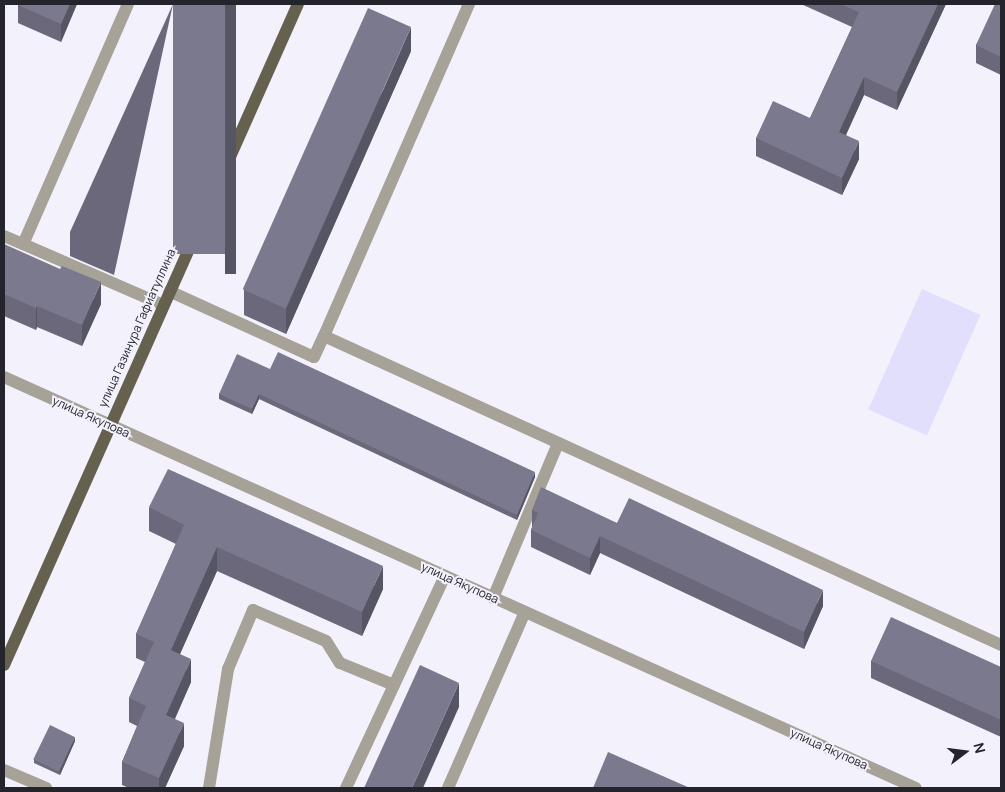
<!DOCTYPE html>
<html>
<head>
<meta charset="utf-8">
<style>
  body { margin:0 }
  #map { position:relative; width:1005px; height:792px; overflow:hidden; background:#f3f2fc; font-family:Manrope,sans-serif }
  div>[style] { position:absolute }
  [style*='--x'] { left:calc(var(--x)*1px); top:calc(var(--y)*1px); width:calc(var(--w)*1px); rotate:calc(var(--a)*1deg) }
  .green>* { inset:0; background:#e1dffc; transform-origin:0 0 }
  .service>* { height:12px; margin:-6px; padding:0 6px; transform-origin:6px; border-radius:6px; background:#a6a298 }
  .minor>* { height:12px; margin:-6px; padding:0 6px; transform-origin:6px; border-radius:6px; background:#a6a298 }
  .primary>* { height:12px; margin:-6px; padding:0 6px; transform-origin:6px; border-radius:6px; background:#66604f }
  .wall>* { inset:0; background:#6a687a }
  .shaded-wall>* { inset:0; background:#565563; transform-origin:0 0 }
  .building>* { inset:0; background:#7b798e; transform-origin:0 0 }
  span { translate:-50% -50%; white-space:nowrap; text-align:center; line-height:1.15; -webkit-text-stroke:4px #f3f2fc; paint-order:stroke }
  .street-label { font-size:12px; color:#24242c }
  .frame { position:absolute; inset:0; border:5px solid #24242c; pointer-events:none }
  .north { position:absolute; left:940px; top:727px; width:50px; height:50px; -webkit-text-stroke:4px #f3f2fc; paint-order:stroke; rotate:75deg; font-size:14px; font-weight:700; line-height:20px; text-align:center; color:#24242c }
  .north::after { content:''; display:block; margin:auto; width:18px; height:22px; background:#24242c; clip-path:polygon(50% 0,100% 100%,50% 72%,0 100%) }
</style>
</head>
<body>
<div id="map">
  <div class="green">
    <div style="left:922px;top:289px;width:64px;height:132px;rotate:24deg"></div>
  </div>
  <div class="service">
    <div style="--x:128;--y:4;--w:262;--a:113.6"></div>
    <div style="--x:23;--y:244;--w:153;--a:23.5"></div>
    <div style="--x:469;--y:4;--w:362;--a:113.6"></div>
    <div style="--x:324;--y:336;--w:744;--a:24.53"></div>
    <div style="--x:4;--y:236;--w:21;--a:23"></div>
    <div style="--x:169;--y:291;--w:159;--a:24.5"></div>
    <div style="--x:314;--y:357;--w:23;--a:-65"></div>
    <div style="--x:493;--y:598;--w:168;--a:-67.2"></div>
    <div style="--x:4;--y:770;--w:46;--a:23.2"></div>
    <div style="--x:209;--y:788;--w:121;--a:-80.9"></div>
    <div style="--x:228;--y:669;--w:64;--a:-67"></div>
    <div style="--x:253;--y:610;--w:79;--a:23"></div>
    <div style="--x:326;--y:641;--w:26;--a:58"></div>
    <div style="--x:340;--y:663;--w:58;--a:22.2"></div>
    <div style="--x:346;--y:788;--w:234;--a:-65"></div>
    <div style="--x:448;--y:788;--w:192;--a:-66.4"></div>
  </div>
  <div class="minor">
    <div style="--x:4;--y:377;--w:1000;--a:24.26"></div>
  </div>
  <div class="primary">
    <div style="--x:4;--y:665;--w:723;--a:-66.02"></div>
  </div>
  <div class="wall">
    <div style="clip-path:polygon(77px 4px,61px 42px,18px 23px,18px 5px)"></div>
    <div style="clip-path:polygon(173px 4px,114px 275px,70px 256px,70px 232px)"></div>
    <div style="clip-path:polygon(801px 4px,946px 4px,897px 110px,864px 95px,846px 135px,859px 159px,842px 195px,756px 156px,756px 138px,810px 118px,852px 27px)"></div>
    <div style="clip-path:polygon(1001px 4px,1001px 75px,976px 63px,976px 45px)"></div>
    <div style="clip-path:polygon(411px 51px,286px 334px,244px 315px,244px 290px)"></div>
    <div style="clip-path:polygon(4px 244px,101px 304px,82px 346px,37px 327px,36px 330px,4px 316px)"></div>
    <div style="clip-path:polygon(270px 369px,535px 477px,517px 520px,259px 399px,252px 414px,219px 399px,219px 394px)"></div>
    <div style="clip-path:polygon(149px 507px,383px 589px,362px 636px,217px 571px,180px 654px,191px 682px,175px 719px,184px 746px,165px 788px,129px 788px,122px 785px,122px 762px,137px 726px,129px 722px,129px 698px,145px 662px,136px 658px,136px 634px,176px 544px,149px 531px)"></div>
    <div style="clip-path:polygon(532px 510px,617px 523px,823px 606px,804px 649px,600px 553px,590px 575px,531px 547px,531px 530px,532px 527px)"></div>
    <div style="clip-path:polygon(871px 661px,1001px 667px,1001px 737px,871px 678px)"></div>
    <div style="clip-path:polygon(75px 741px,60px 775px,34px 763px,34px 759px)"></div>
  </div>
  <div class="shaded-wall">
    <div style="clip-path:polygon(70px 4px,77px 4px,61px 42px,61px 24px)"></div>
    <div style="left:225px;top:4px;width:11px;height:270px"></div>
    <div style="clip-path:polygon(938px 4px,946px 4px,897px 110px,897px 92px)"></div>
    <div style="clip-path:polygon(411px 27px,411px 51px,286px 334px,286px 309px)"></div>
    <div style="clip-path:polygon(864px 77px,864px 95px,839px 150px,839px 132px)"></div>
    <div style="clip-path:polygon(859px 141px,859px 159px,842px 195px,842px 178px)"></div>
    <div style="clip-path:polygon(101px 282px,101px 304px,82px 346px,82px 325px)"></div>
    <div style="clip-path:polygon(37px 306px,37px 327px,36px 330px,36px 308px)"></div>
    <div style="clip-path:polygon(259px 394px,259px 399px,252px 414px,252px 409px)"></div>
    <div style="clip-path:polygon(535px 472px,535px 477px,517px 520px,517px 515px)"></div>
    <div style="clip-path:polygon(600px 536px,600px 553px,590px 575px,590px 558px)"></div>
    <div style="clip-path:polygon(217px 547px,217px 571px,171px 674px,171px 650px)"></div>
    <div style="clip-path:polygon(383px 566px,383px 589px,362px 636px,362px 612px)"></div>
    <div style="clip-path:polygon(823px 590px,823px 606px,804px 649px,804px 632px)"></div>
    <div style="clip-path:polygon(191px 659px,191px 682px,166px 738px,166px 715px)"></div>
    <div style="clip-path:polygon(459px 683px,459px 707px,423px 788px,412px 788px)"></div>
    <div style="clip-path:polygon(184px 723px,184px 746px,165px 788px,159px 788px,159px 778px)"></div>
    <div style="clip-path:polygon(75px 737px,75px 741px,60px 775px,60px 771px)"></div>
  </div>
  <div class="building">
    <div style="clip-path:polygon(19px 4px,70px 4px,61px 24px,18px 5px)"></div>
    <div style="left:173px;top:4px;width:52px;height:250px"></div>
    <div style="clip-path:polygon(840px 4px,938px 4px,897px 92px,864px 77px,839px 132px,859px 141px,842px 178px,756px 138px,773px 101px,810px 118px,859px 12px)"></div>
    <div style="clip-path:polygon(995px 4px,1001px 4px,1001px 57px,976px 45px)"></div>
    <div style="left:368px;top:8px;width:47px;height:308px;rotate:24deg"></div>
    <div style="clip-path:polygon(4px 244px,60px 269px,62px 266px,101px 282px,82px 325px,37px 306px,36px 308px,4px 294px)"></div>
    <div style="clip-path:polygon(278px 352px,535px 472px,517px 515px,259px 394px,252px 409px,219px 394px,237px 354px,270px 369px)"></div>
    <div style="clip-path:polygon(168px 469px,383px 566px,362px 612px,217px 547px,171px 650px,191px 659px,166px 715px,184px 723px,159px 778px,122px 762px,146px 706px,129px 698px,154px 642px,136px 634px,184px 525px,149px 507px)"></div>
    <div style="clip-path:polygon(541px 487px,617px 523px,629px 498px,823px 590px,804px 632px,600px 536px,590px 558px,531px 530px,538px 513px,532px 510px)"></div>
    <div style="clip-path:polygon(891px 617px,1001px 667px,1001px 720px,871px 661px)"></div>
    <div style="clip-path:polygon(420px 665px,459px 683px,412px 788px,364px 788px)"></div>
    <div style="left:50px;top:725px;width:28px;height:38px;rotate:26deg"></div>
    <div style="clip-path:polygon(608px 752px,690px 788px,593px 788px)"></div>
  </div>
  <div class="street-label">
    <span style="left:137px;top:328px;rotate:-66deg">улица Газинура Гафиатуллина</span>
    <span style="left:91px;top:417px;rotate:24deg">улица Якупова</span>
    <span style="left:460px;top:583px;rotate:24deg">улица Якупова</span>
    <span style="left:829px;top:749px;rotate:24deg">улица Якупова</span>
  </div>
  <div class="frame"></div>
  <div class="north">N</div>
</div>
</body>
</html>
